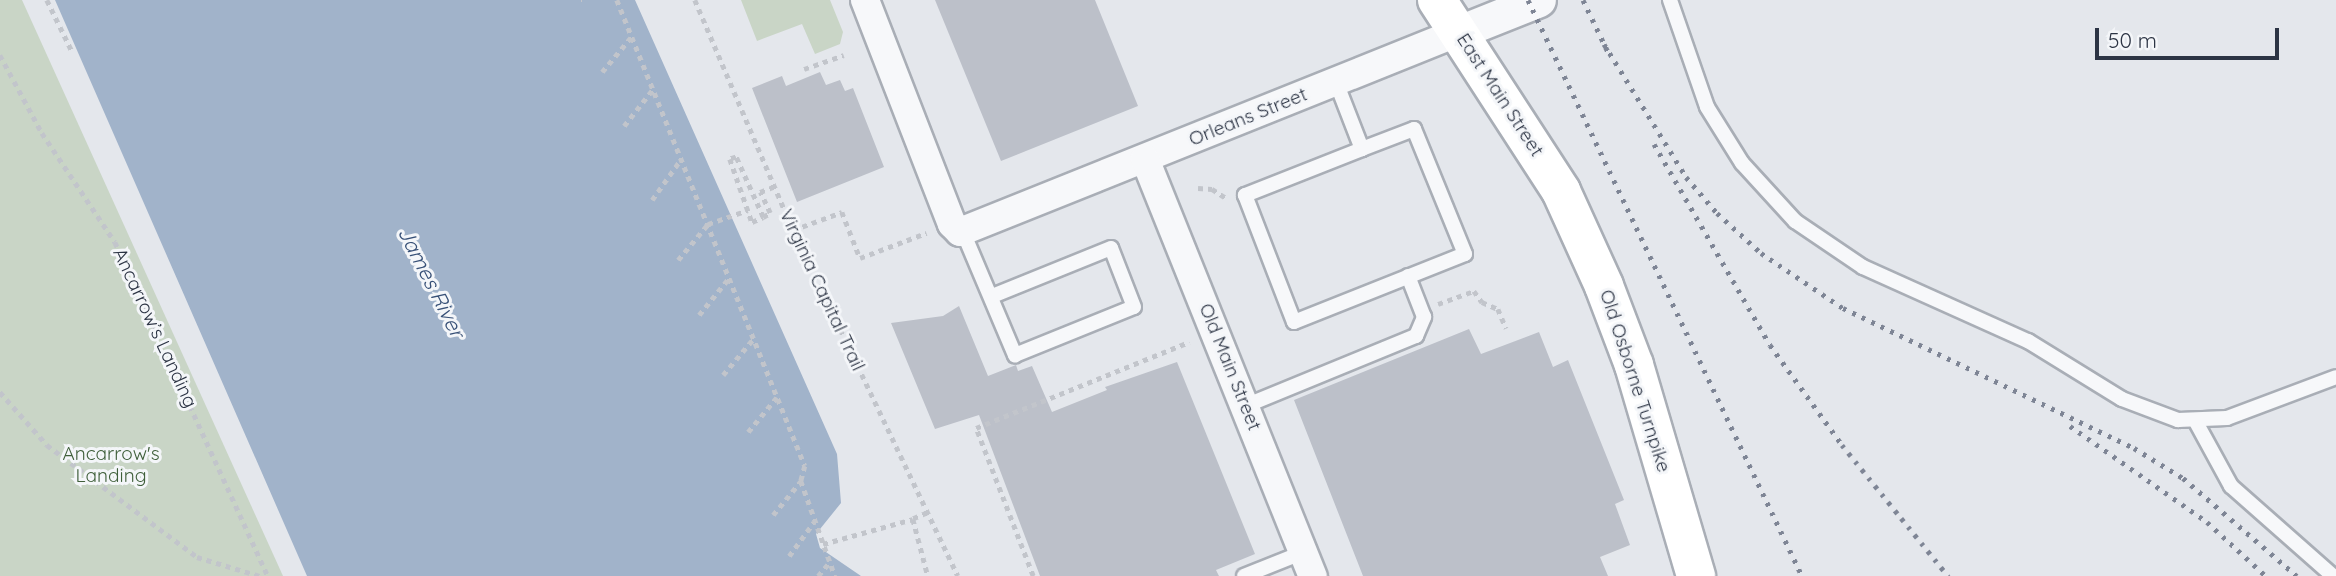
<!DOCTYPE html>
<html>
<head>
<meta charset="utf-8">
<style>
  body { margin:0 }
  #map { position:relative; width:2336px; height:576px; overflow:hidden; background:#e4e7ec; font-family:Quicksand,sans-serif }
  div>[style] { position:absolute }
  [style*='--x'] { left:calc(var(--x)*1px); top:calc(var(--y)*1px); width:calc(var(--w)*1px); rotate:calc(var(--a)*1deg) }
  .green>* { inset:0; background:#c9d5c6 }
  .water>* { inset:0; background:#a1b3ca }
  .building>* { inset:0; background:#bcc0c9 }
  .path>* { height:4.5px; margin-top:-2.25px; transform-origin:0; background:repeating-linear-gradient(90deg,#c2c5cb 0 5px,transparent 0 10px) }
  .roads { filter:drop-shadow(2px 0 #a9aeb6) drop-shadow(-2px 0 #a9aeb6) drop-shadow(0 2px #a9aeb6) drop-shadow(0 -2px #a9aeb6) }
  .service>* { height:14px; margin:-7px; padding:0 7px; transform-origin:7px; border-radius:7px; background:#f7f8fa }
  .minor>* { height:28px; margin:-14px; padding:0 14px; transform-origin:14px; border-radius:14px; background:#f7f8fa }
  .tertiary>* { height:33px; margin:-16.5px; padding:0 16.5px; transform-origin:16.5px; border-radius:16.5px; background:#f7f8fa }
  .primary>* { height:38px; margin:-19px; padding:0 19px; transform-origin:19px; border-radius:19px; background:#fff }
  .rail>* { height:5px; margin-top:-2.5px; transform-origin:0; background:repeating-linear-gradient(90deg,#7e8595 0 3.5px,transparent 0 10.5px) }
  span { translate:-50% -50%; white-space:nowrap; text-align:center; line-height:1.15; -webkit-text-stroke:6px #f4f6f9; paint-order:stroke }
  .street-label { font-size:19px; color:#2c3444 }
  .park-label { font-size:19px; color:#3f5f3a }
  .water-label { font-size:21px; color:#375077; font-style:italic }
  .scale { position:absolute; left:2095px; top:28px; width:184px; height:32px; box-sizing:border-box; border:4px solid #2c3444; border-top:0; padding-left:9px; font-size:21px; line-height:24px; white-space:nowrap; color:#2c3444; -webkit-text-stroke:5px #f4f6f9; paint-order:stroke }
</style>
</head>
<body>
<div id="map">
  <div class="green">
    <div style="clip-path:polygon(0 0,22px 0,283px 576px,0 576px)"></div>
    <div style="clip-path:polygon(741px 0,830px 0,843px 32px,840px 44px,815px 54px,802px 24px,757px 41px)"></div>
  </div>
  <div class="water">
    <div style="clip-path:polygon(55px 0,635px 0,837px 454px,841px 503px,816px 534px,820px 548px,861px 576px,307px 576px)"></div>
  </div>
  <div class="building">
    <div style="clip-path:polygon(935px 0,1095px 0,1138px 106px,1001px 161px)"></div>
    <div style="clip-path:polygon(820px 72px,826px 85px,840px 80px,845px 91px,853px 88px,884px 167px,797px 202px,752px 88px,782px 76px,786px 86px)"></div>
    <div style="clip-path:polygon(959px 306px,988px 376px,1016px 365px,1018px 371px,1032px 366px,1052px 412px,1107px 390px,1105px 387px,1177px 362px,1255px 554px,1216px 570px,1219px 576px,1040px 576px,979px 415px,935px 429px,891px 323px,943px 316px)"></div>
    <div style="clip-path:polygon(1469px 329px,1481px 354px,1539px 332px,1553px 367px,1568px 360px,1624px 500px,1615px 504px,1630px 545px,1600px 557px,1608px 576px,1363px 576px,1294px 400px)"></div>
  </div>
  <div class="path">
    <div style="--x:47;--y:0;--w:57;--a:63.9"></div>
    <div style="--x:581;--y:0;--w:1;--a:0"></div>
    <div style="--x:617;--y:0;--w:502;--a:68.03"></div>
    <div style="--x:805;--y:466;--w:16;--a:105"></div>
    <div style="--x:801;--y:481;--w:101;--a:70.3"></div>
    <div style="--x:695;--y:0;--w:250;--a:66.9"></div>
    <div style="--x:793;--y:230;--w:383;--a:64.5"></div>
    <div style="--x:0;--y:55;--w:89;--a:61.7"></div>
    <div style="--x:42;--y:133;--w:131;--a:56.2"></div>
    <div style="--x:115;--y:242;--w:367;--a:65.4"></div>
    <div style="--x:804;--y:69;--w:42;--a:-19.3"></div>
    <div style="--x:602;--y:72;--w:47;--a:-50.2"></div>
    <div style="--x:624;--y:126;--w:47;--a:-51.9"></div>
    <div style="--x:1198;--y:188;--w:14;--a:4"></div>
    <div style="--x:1212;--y:189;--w:17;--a:33"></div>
    <div style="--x:652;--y:200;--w:50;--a:-54.7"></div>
    <div style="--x:763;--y:217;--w:66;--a:-114.2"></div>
    <div style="--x:736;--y:157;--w:6;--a:162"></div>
    <div style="--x:730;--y:159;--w:67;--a:70.8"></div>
    <div style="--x:752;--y:222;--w:12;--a:-24"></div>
    <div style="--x:763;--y:217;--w:8;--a:-30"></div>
    <div style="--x:770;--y:213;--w:23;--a:-115"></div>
    <div style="--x:760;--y:192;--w:14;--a:-21"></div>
    <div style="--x:793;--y:230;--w:52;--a:-20.2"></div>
    <div style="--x:842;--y:212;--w:49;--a:68.6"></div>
    <div style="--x:860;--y:258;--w:71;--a:-20.7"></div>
    <div style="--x:678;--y:260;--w:47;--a:-50.2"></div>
    <div style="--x:708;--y:224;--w:42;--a:-19.3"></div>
    <div style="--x:1438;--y:304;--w:38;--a:-20"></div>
    <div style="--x:1474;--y:291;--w:14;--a:54"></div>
    <div style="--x:1482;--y:302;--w:17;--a:24"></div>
    <div style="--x:1498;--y:309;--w:21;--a:67"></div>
    <div style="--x:699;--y:315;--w:48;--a:-51"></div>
    <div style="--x:723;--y:375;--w:48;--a:-50"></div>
    <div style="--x:0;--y:392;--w:71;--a:48.4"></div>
    <div style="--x:47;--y:445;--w:187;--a:36.7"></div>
    <div style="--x:197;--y:557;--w:66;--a:16.8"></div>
    <div style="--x:748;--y:432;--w:45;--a:-50.4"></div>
    <div style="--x:927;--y:513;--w:15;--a:157"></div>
    <div style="--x:913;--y:519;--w:59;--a:75.3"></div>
    <div style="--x:773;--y:515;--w:44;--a:-50.5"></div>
    <div style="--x:823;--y:544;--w:93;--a:-15.5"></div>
    <div style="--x:789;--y:556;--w:42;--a:-53.7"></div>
    <div style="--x:818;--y:576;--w:17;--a:-50"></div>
    <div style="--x:1033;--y:576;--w:159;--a:-111.1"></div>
    <div style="--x:976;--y:428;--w:230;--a:-22"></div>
  </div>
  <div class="roads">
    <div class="service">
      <div style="--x:1670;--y:0;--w:113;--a:70.9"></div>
      <div style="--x:1707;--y:107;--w:66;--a:58"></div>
      <div style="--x:1742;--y:163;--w:79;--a:47.6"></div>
      <div style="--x:1795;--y:221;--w:82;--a:34.1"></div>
      <div style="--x:1863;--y:267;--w:181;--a:24.2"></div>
      <div style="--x:2028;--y:341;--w:110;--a:31.7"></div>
      <div style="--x:2122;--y:399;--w:60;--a:20.6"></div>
      <div style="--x:2178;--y:420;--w:49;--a:-2.3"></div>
      <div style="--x:2227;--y:418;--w:116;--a:-20.6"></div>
      <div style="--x:1336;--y:82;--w:72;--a:68.8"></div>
      <div style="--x:1362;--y:149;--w:126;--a:158.5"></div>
      <div style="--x:1245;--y:195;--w:136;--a:68.9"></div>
      <div style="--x:1294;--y:322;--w:184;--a:-21.7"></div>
      <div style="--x:1465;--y:254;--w:135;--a:-112.2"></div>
      <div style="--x:1414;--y:129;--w:56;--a:159"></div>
      <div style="--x:963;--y:232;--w:134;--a:67.1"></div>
      <div style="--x:1015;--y:355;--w:128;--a:-22"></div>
      <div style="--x:1134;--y:307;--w:63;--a:-111.3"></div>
      <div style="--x:1111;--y:248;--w:128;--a:158"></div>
      <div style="--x:1245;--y:406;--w:185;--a:-22.3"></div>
      <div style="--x:1416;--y:336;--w:21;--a:-67"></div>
      <div style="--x:1424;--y:317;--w:44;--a:-111.3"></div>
      <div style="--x:2196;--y:422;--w:73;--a:61.3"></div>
      <div style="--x:2231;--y:486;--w:136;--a:41.4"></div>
      <div style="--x:1244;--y:576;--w:65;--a:-21.8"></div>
    </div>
    <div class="minor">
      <div style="--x:865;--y:0;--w:240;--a:68.8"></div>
      <div style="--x:952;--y:224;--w:11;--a:45"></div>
      <div style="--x:960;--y:232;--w:538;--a:-21.84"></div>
      <div style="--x:1145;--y:159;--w:450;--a:68.1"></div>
    </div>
    <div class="tertiary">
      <div style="--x:1459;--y:32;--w:86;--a:-21.8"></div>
    </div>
    <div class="primary">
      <div style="--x:1437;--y:0;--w:228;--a:57"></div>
      <div style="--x:1561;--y:191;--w:104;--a:65.6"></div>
      <div style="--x:1604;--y:286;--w:85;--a:69.2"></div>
      <div style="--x:1634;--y:365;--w:220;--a:73.6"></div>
    </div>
  </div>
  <div class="rail">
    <div style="--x:1528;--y:0;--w:638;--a:64.56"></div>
    <div style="--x:1583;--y:0;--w:60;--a:64.3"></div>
    <div style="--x:1604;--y:44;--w:156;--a:58.3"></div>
    <div style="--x:1686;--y:177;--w:48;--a:49.3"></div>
    <div style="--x:1717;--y:213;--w:59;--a:42.3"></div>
    <div style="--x:1761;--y:253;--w:99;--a:33.9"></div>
    <div style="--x:1843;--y:308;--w:323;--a:25.7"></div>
    <div style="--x:2134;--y:448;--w:57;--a:31.5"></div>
    <div style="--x:2183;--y:478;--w:150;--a:40.7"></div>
    <div style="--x:1654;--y:144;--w:232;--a:60"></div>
    <div style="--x:1770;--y:345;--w:123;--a:54.2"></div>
    <div style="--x:1842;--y:445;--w:169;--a:51"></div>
    <div style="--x:2070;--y:426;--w:167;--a:35"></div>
    <div style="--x:2207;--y:522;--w:80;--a:42.5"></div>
  </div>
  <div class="street-label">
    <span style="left:1500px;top:95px;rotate:57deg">East Main Street</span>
    <span style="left:1248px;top:117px;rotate:-22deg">Orleans Street</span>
    <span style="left:822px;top:290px;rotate:65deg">Virginia Capital Trail</span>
    <span style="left:155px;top:328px;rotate:65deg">Ancarrow’s Landing</span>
    <span style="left:1230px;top:367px;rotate:68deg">Old Main Street</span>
    <span style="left:1635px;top:381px;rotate:72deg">Old Osborne Turnpike</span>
  </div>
  <div class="park-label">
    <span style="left:111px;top:465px">Ancarrow's<br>Landing</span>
  </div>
  <div class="water-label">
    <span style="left:432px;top:282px;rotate:63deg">James River</span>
  </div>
  <div class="scale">50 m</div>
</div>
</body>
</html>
